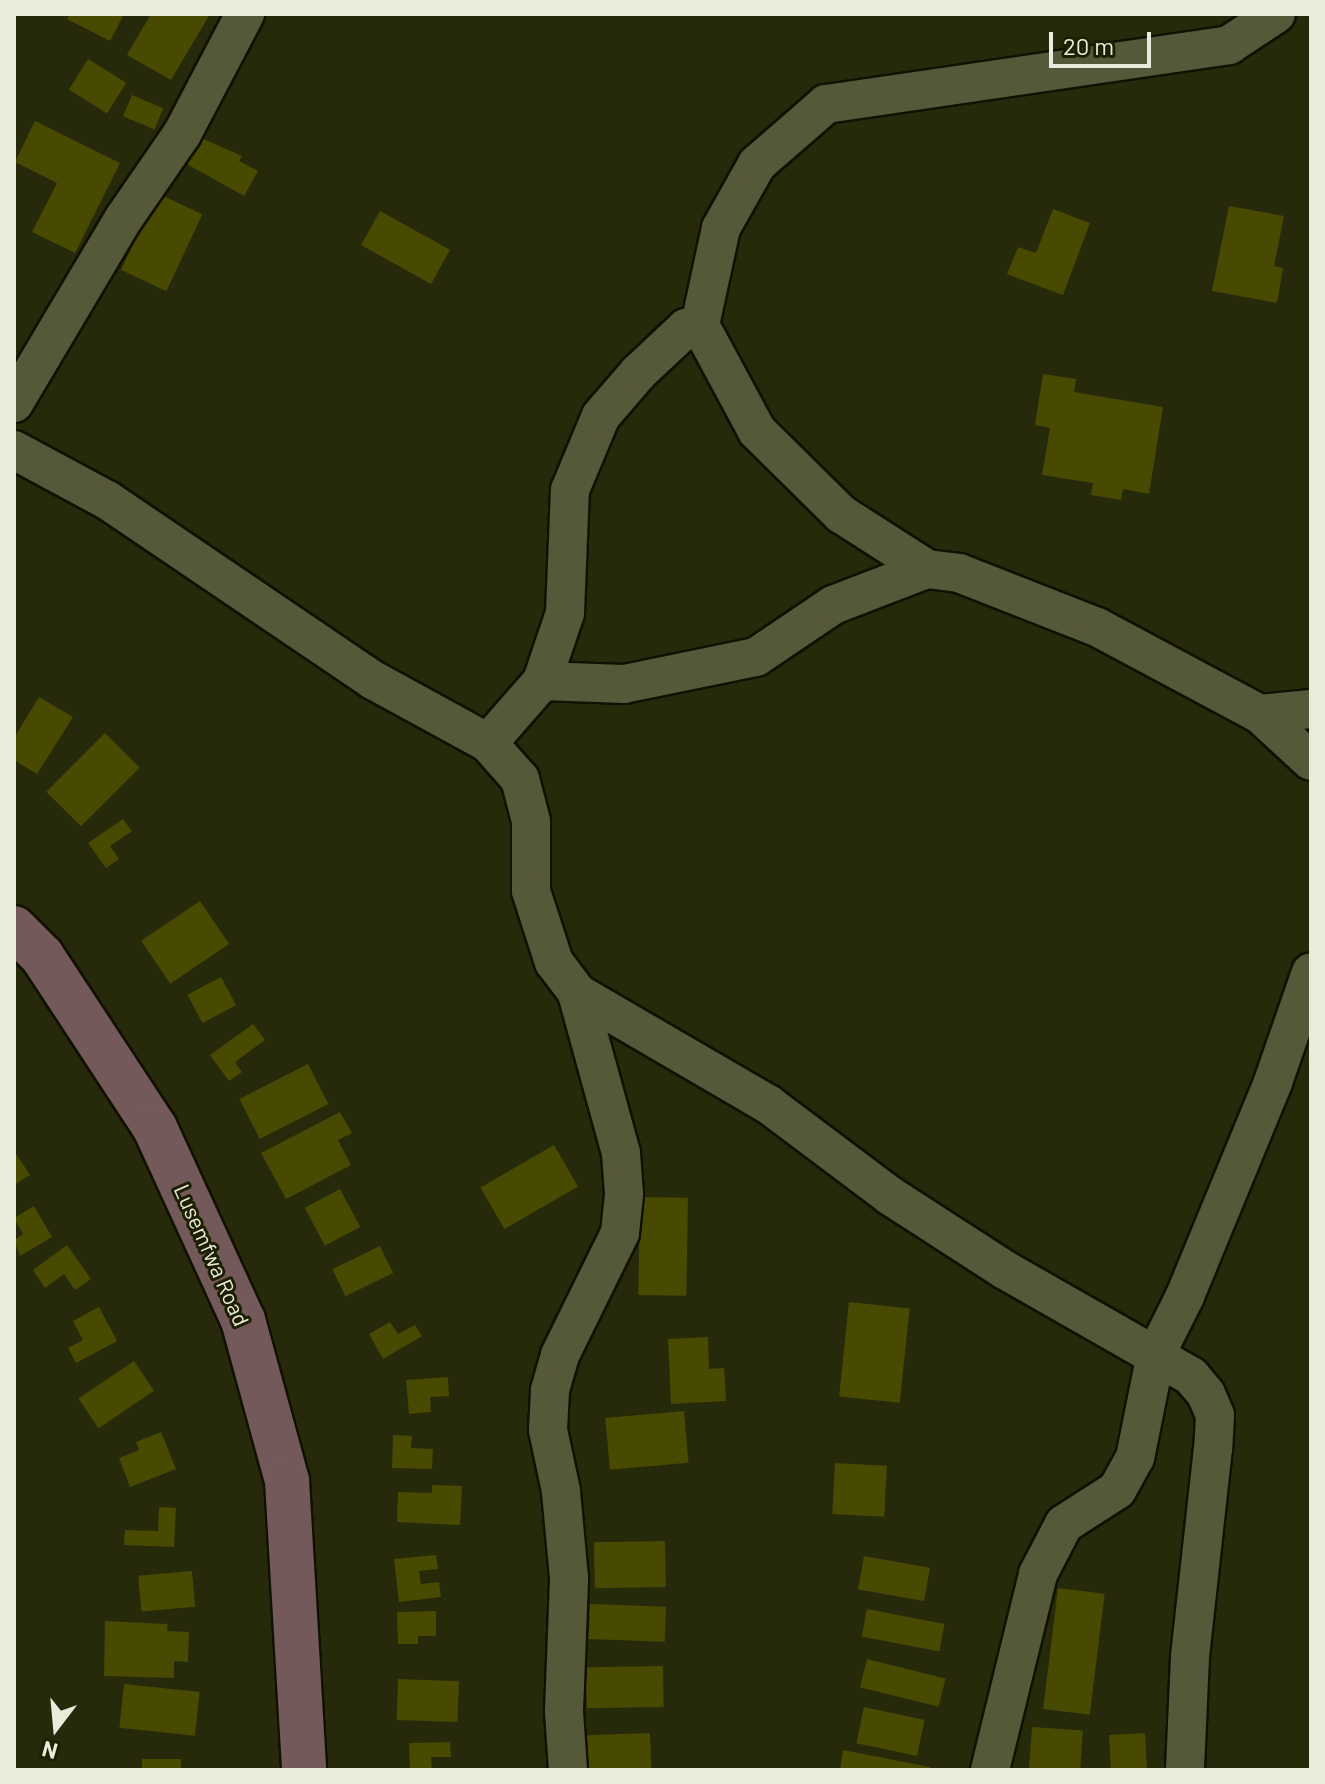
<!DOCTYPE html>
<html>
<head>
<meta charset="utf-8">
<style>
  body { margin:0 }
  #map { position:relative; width:1325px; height:1784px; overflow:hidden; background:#27290b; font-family:Barlow,sans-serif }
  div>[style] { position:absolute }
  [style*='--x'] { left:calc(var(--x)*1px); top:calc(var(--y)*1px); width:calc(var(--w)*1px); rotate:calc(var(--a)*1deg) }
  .building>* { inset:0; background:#474a00; transform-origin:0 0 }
  .roads { filter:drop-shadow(2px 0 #101100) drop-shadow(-2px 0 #101100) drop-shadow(0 2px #101100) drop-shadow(0 -2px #101100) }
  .street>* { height:38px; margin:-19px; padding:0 19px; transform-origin:19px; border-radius:19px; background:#555839 }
  .secondary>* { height:44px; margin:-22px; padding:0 22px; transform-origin:22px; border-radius:22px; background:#73595a }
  span { translate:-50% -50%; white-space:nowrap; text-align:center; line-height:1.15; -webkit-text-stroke:6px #1d1f02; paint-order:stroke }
  .street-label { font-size:22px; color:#e9ecda }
  .frame { position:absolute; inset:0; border:16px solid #e9ecda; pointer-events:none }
  .north { position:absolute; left:16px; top:1688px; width:80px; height:80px; -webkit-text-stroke:6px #1d1f02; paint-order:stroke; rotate:196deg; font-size:22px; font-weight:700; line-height:32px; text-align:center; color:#e9ecda }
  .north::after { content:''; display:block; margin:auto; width:28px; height:36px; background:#e9ecda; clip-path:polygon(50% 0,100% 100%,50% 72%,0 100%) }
  .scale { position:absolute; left:1049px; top:32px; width:102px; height:36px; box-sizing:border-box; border:4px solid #e9ecda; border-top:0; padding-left:10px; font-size:24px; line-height:28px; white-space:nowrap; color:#e9ecda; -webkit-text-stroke:6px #1d1f02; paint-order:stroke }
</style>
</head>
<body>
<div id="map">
  <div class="building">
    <div style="clip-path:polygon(70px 14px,124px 14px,110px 41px,67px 19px)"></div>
    <div style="clip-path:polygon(151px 14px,210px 14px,171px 80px,127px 55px)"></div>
    <div style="left:88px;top:59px;width:45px;height:36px;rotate:32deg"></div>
    <div style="left:132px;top:95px;width:34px;height:23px;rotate:23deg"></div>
    <div style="clip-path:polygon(35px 121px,120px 163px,75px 253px,32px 232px,57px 183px,15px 162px)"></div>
    <div style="clip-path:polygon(199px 137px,242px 156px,239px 161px,258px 171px,244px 196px,185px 163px)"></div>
    <div style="left:157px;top:193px;width:50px;height:85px;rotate:25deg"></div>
    <div style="clip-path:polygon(1229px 206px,1284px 216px,1274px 266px,1283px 268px,1277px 303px,1212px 291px)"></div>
    <div style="clip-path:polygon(1053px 209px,1090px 223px,1063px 295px,1007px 274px,1018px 247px,1036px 253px)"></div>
    <div style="left:380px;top:211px;width:80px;height:39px;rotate:29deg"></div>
    <div style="clip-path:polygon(1043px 374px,1076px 379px,1074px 392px,1163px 407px,1149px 494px,1123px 489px,1121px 500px,1091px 495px,1093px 483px,1042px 475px,1050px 428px,1035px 425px)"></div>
    <div style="clip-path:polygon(39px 697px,73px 717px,37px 774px,14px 760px,14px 738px)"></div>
    <div style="left:105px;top:733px;width:49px;height:83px;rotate:45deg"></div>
    <div style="clip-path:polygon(123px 819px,132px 831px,110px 846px,119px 859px,106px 868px,88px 843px)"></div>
    <div style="left:200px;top:901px;width:52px;height:71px;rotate:56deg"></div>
    <div style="left:221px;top:977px;width:32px;height:38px;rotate:62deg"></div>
    <div style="clip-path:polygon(253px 1024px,265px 1040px,235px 1062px,242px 1072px,229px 1081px,210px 1055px)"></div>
    <div style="left:308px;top:1064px;width:45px;height:77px;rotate:63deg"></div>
    <div style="clip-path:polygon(340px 1112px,352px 1133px,338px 1140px,351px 1165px,286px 1199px,261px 1153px)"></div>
    <div style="left:554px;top:1145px;width:48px;height:85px;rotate:60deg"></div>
    <div style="clip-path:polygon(14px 1151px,30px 1175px,14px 1185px)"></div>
    <div style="left:340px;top:1189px;width:43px;height:40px;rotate:62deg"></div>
    <div style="left:640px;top:1197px;width:48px;height:98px;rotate:1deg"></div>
    <div style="clip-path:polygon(34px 1206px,52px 1237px,20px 1256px,14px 1240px,23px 1234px,14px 1218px)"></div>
    <div style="clip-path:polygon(67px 1245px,91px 1279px,75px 1290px,64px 1274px,45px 1288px,33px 1270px)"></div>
    <div style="left:380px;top:1246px;width:30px;height:53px;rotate:64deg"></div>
    <div style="left:849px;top:1302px;width:61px;height:95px;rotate:6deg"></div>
    <div style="clip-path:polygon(99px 1307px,117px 1341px,76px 1363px,68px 1348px,83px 1340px,73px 1321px)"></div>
    <div style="clip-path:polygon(390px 1322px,398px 1334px,415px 1325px,422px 1336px,383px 1359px,369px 1334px)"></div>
    <div style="clip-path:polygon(708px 1337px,709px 1369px,724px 1368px,726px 1401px,671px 1404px,668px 1339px)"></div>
    <div style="left:134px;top:1361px;width:36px;height:67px;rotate:56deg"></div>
    <div style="clip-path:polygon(448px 1377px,449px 1396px,430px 1397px,431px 1412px,409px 1414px,406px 1380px)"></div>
    <div style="left:684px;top:1411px;width:52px;height:79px;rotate:85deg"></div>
    <div style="clip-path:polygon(161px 1432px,176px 1469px,130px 1487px,119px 1458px,139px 1450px,136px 1442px)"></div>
    <div style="clip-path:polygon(393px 1435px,412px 1436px,411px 1448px,433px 1449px,432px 1469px,392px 1468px)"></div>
    <div style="left:835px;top:1463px;width:52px;height:51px;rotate:3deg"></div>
    <div style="clip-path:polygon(432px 1485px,462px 1486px,460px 1525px,397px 1522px,398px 1492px,432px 1493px)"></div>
    <div style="clip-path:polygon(159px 1507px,176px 1508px,174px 1547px,124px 1545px,125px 1530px,158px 1531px)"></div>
    <div style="left:665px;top:1541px;width:46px;height:71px;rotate:89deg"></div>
    <div style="clip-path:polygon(436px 1555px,438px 1569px,419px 1571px,421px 1584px,439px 1582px,441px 1597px,399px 1602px,394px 1559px)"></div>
    <div style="left:864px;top:1556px;width:67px;height:34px;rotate:10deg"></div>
    <div style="left:192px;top:1571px;width:36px;height:54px;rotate:85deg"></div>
    <div style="left:1058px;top:1588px;width:47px;height:122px;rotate:7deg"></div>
    <div style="left:590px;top:1604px;width:76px;height:35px;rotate:2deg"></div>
    <div style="left:867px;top:1609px;width:79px;height:28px;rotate:11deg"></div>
    <div style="clip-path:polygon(436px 1611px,436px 1636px,418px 1636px,418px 1644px,398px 1644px,397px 1612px)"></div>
    <div style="clip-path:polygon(105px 1621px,168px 1624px,167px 1631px,189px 1632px,188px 1662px,174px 1661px,174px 1678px,104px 1676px)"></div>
    <div style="left:867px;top:1659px;width:81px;height:29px;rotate:14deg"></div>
    <div style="left:663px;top:1666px;width:41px;height:77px;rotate:89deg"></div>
    <div style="left:398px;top:1679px;width:61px;height:41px;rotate:2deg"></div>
    <div style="left:124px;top:1684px;width:76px;height:44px;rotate:6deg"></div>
    <div style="left:864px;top:1707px;width:62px;height:37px;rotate:12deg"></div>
    <div style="left:1032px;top:1727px;width:51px;height:43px;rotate:4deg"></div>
    <div style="left:650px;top:1733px;width:37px;height:63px;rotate:88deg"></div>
    <div style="left:1145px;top:1733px;width:37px;height:36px;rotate:87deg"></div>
    <div style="clip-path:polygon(450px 1742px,451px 1757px,431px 1757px,432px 1770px,410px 1770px,409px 1743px)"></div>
    <div style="clip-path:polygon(843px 1750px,930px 1767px,929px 1770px,840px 1770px)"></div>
    <div style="left:142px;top:1759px;width:39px;height:11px"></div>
  </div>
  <div class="roads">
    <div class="street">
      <div style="--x:14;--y:403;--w:215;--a:-59.3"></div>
      <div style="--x:124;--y:218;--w:102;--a:-55.4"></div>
      <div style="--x:182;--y:134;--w:136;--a:-62.3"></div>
      <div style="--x:14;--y:450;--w:106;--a:28.3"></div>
      <div style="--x:107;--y:500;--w:321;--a:34.1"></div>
      <div style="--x:373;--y:680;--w:131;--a:28.7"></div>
      <div style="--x:488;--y:743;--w:82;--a:-48.9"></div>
      <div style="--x:542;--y:681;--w:82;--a:2.1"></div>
      <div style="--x:624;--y:684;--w:135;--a:-11.6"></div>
      <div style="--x:756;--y:657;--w:93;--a:-34"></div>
      <div style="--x:833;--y:605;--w:101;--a:-21"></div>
      <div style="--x:927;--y:569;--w:32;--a:7"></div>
      <div style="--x:959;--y:573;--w:148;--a:21.4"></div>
      <div style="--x:1097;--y:627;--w:185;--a:28.1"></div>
      <div style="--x:1260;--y:714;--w:69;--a:42.7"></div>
      <div style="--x:927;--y:569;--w:102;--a:-147.4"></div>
      <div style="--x:841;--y:514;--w:118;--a:-135.3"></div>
      <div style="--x:757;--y:431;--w:120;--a:-118.3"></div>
      <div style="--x:700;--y:325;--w:99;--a:-77.8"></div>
      <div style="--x:721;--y:228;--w:73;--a:-60.6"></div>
      <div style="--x:757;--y:164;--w:91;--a:-41"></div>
      <div style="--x:826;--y:104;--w:407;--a:-8.3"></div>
      <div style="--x:1229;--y:45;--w:56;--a:-33.4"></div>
      <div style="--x:542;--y:681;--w:72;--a:-71.3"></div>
      <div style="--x:565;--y:613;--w:123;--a:-87.7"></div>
      <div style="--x:570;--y:490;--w:80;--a:-67.3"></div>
      <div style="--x:601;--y:416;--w:57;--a:-49.3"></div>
      <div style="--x:638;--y:373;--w:66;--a:-43.2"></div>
      <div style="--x:686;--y:328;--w:14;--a:-12"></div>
      <div style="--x:1260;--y:714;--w:51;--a:-5.6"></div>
      <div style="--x:488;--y:743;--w:48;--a:48.4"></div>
      <div style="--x:520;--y:779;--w:43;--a:75.3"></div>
      <div style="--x:531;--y:821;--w:70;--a:90"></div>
      <div style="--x:531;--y:891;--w:75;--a:72.1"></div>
      <div style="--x:554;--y:962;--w:39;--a:53"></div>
      <div style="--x:577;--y:993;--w:221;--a:30.2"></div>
      <div style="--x:768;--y:1104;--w:151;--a:36.9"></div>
      <div style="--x:889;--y:1195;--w:138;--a:32.9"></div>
      <div style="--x:1005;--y:1270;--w:214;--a:29.7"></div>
      <div style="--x:1191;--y:1376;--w:23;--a:50"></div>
      <div style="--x:1206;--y:1394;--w:23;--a:67"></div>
      <div style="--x:1215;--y:1415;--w:33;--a:93"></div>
      <div style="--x:1213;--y:1448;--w:211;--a:96.3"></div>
      <div style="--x:1190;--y:1658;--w:112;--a:92.6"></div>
      <div style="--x:568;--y:1770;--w:59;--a:-93.9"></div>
      <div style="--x:564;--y:1711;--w:133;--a:-87.8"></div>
      <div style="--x:569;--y:1578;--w:87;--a:-95.3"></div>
      <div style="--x:561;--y:1491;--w:62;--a:-102"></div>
      <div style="--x:548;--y:1430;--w:40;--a:-87.1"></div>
      <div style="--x:550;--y:1390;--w:36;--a:-74"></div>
      <div style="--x:560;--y:1355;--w:136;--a:-63.8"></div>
      <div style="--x:620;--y:1233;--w:39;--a:-84"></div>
      <div style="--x:624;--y:1194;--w:41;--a:-94.2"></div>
      <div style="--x:621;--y:1153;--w:166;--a:-105.4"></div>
      <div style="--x:990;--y:1770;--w:202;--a:-76.2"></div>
      <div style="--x:1038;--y:1574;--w:56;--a:-62.5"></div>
      <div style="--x:1064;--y:1524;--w:63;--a:-32.7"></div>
      <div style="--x:1117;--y:1490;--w:37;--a:-61"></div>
      <div style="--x:1135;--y:1458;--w:106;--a:-78.6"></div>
      <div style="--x:1156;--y:1354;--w:65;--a:-63.4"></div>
      <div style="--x:1185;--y:1296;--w:231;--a:-67.6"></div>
      <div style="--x:1273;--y:1082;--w:116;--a:-70.9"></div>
    </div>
    <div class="secondary">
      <div style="--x:14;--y:928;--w:40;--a:45"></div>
      <div style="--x:42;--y:956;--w:206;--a:56.7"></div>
      <div style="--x:155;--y:1128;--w:211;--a:65.4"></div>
      <div style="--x:243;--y:1320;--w:167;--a:74.7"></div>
      <div style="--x:287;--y:1481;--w:289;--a:86.6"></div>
    </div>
  </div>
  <div class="street-label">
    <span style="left:212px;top:1255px;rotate:66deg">Lusemfwa Road</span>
  </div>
  <div class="frame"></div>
  <div class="north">N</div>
  <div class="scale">20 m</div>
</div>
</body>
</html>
